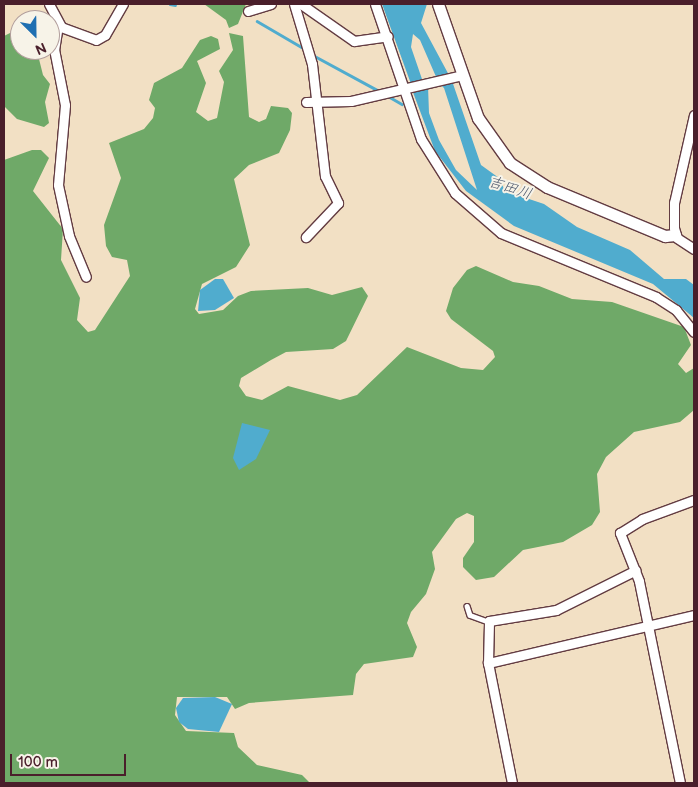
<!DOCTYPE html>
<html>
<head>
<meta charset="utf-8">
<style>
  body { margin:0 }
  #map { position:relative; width:698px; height:787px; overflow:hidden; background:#f2e0c4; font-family:"Balsamiq Sans","Klee One",sans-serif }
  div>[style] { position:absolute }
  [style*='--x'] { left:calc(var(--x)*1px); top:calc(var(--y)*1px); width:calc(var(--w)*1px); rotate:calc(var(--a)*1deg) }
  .forest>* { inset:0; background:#6fa968 }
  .water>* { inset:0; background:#50acce }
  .stream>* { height:2.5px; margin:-1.25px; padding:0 1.25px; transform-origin:1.25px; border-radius:1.25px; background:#50acce }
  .roads { filter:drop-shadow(1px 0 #633c42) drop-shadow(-1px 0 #633c42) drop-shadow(0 1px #633c42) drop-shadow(0 -1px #633c42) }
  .service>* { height:4.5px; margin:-2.25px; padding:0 2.25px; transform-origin:2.25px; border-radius:2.25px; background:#fff }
  .minor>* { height:9px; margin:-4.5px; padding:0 4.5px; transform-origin:4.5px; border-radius:4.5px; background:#fff }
  .tertiary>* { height:11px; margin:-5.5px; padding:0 5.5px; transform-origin:5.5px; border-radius:5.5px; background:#fff }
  span { translate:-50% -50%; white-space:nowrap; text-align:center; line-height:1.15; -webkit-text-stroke:4px #f7f3e8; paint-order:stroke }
  .water-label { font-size:15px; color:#4c576c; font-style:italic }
  .frame { position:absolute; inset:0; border:5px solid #4a1f2b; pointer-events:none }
  .north { position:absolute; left:10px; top:10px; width:50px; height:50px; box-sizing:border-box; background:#f7f3e8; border:1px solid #b29e9c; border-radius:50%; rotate:157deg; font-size:14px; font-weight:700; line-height:20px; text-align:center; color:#4a1f2b }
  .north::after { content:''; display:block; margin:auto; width:18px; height:22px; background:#1f6fb2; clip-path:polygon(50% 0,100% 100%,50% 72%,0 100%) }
  .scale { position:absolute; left:10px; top:754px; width:116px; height:22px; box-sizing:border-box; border:2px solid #4a1f2b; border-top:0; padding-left:6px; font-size:15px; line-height:18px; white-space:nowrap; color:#4a1f2b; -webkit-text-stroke:4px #f7f3e8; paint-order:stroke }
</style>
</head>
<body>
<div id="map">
  <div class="forest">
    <div style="clip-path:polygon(204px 4px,246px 4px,238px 24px,229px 28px,226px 20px)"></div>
    <div style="clip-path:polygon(12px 32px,20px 36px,20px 50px,37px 51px,43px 75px,50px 84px,45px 102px,49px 123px,44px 127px,17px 119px,4px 106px,4px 36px)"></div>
    <div style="clip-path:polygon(229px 33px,243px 36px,249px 117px,259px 122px,266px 119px,271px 106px,288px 108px,292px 113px,290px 130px,279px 153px,249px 165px,234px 179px,250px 245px,236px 267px,202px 284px,195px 309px,199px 314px,223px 310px,238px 296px,251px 291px,308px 288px,332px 295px,362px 287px,368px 296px,346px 341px,333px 349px,286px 352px,271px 360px,241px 378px,239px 386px,246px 396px,262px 400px,288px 386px,340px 400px,357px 395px,407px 347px,461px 368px,483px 370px,495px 357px,493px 351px,451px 319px,446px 311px,453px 288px,467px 270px,476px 266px,513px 282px,539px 286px,572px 299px,612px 302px,684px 327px,691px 345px,678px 364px,686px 373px,694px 368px,694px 410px,680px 422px,634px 432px,606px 457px,597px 474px,600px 512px,592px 525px,563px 542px,523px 550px,494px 577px,476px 580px,463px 567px,463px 558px,474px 542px,474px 516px,467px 513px,456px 519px,432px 552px,435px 569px,426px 594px,411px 612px,407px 623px,417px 647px,413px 657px,364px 664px,356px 674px,353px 695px,249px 703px,235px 709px,227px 697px,177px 697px,175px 715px,186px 731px,234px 733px,238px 747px,257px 765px,302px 775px,310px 783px,4px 783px,4px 160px,32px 150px,41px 150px,49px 158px,33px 191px,63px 229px,61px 260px,80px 298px,77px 320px,88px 332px,95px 330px,130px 276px,127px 260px,112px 257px,106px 246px,104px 225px,121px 178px,109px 143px,144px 129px,153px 118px,155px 108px,149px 100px,154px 83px,182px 68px,200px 40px,211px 36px,218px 39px,220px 49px,197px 61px,206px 83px,196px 112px,208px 121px,217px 118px,224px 82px,219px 71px,233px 50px)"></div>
  </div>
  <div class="water">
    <div style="clip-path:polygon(382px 4px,427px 4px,421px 23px,450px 77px,437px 79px,420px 40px,413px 34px,411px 47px,423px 82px,411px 84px)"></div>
    <div style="clip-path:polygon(451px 78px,481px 165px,499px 178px,505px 191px,544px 204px,577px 227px,630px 250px,664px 279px,686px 279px,694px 285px,694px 318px,653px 284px,514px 226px,466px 191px,435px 151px,411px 87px,428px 86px,429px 113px,439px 140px,456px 170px,477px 190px,444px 88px,437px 81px)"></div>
    <div style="clip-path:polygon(215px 279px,223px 279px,234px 298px,215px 310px,198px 311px,200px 290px)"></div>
    <div style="clip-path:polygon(242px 423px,270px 430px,256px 459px,239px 470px,233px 458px)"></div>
    <div style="clip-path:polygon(215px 697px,232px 704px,219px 732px,188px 729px,179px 722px,176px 708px,183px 698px)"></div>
  </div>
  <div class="stream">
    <div style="--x:170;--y:4;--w:5;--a:11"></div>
    <div style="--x:257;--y:21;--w:56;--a:30.3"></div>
    <div style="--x:311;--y:54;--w:80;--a:28.5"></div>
    <div style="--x:388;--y:96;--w:16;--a:30"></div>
  </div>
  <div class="roads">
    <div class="service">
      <div style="--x:467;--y:606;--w:9;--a:72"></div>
      <div style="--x:470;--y:615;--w:20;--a:20"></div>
    </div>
    <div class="minor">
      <div style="--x:49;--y:4;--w:26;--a:62"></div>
      <div style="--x:61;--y:27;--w:37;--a:20"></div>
      <div style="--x:96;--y:40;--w:10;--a:-29"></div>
      <div style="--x:105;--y:35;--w:36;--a:-60"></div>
      <div style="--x:294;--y:4;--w:63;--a:73.3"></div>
      <div style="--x:312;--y:64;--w:113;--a:83.4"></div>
      <div style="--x:325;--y:176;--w:30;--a:64"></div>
      <div style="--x:338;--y:203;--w:47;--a:133.3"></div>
      <div style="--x:301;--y:4;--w:65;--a:34.9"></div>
      <div style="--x:354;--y:41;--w:34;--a:-8"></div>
      <div style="--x:375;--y:4;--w:143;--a:71.2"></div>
      <div style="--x:421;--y:139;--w:64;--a:57.8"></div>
      <div style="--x:455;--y:193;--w:61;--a:41"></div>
      <div style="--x:501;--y:233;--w:168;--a:22.4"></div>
      <div style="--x:656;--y:297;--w:24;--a:33"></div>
      <div style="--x:676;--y:310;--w:28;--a:51"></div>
      <div style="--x:248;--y:11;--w:24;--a:-17"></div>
      <div style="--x:58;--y:25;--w:24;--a:99"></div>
      <div style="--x:54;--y:49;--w:57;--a:78.9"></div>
      <div style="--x:65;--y:105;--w:80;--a:95"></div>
      <div style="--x:58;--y:185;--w:52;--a:77.8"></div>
      <div style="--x:69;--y:236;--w:44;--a:67.5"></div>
      <div style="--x:306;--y:102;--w:45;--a:-1.3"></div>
      <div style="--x:351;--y:101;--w:115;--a:-13.1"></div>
      <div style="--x:694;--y:115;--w:90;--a:102.8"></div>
      <div style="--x:674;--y:203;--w:25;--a:90"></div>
      <div style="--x:674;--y:228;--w:10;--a:73"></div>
      <div style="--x:677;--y:238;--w:20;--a:33"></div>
      <div style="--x:488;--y:663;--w:42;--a:-88.6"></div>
      <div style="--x:489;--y:621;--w:68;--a:-9.3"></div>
      <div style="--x:556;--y:610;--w:89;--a:-26.6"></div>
      <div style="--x:512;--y:783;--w:122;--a:-101.3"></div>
      <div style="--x:488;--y:663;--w:212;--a:-13.1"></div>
      <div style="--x:680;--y:783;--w:206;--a:-101.5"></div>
      <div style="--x:639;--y:581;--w:52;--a:-111.6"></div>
      <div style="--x:620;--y:533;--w:26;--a:-32"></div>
      <div style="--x:642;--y:519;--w:55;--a:-20.1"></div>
    </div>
    <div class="tertiary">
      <div style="--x:438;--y:4;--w:121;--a:70.7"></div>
      <div style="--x:478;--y:118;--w:55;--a:54.6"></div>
      <div style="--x:510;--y:163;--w:44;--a:33"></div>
      <div style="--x:547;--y:187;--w:128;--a:22.6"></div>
      <div style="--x:665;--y:236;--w:10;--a:-6"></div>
    </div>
  </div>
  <div class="water-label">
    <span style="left:510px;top:188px;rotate:18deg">吉田川</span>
  </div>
  <div class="frame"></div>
  <div class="north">N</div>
  <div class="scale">100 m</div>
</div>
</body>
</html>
